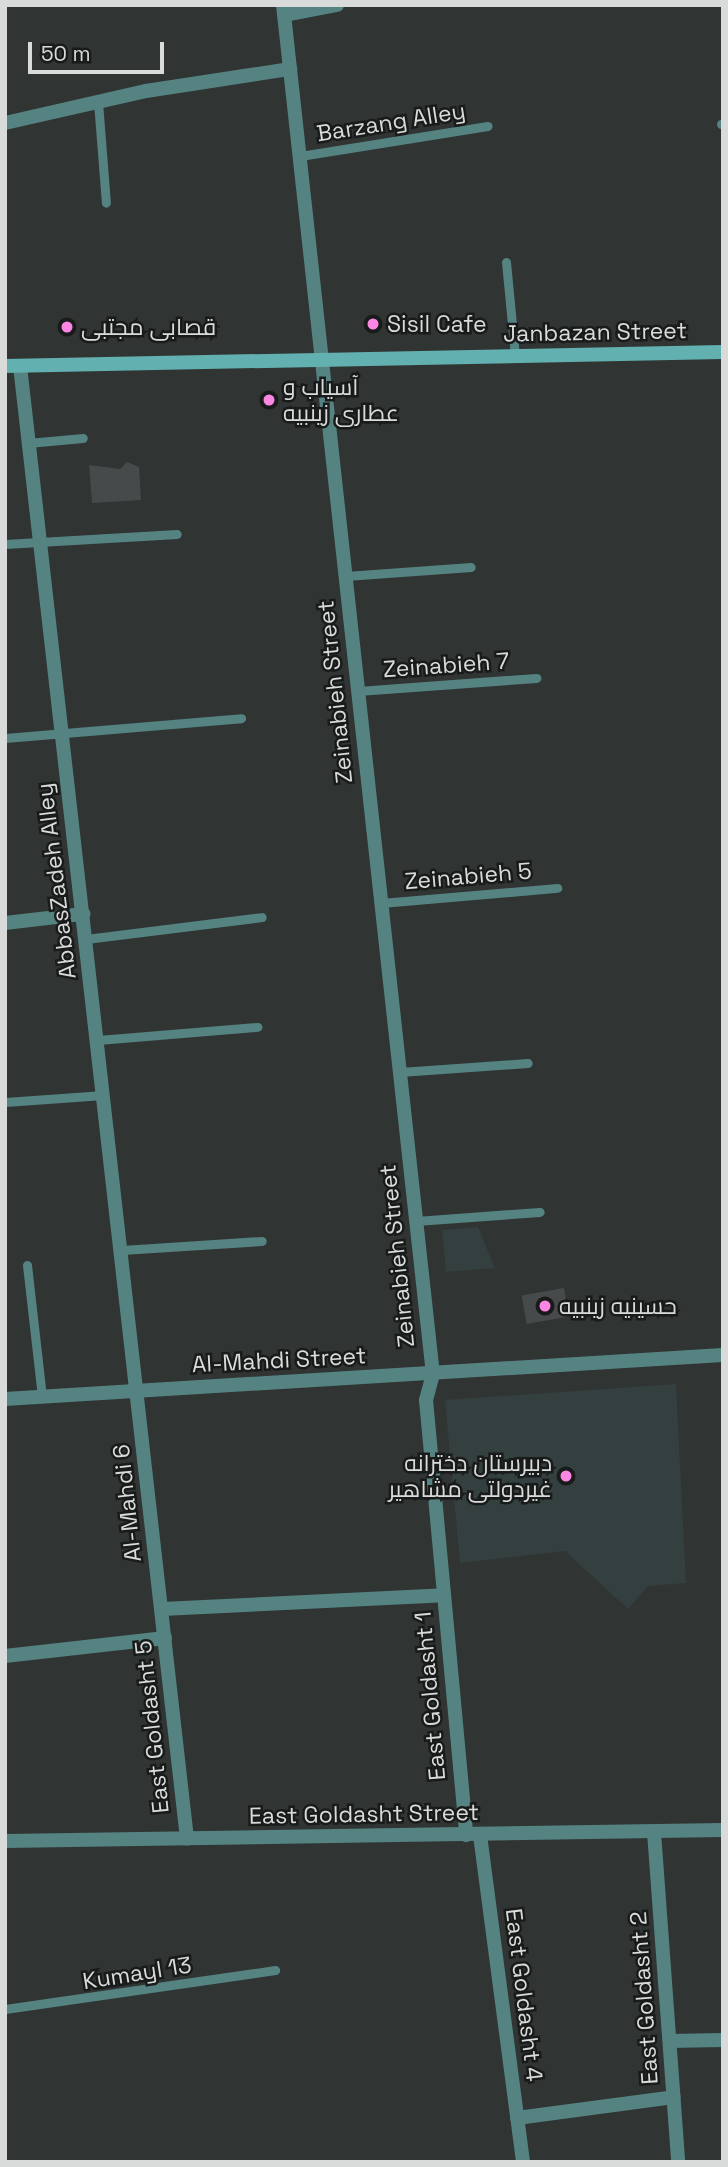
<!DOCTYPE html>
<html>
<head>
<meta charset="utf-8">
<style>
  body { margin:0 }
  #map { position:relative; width:728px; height:2167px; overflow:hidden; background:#303433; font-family:"Space Grotesk",Cairo,sans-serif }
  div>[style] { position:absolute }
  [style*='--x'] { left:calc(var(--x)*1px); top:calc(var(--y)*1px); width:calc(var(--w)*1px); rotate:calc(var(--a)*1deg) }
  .built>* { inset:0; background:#343f3f }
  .building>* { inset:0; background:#474a4a; transform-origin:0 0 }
  .service>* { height:9px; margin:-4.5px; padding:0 4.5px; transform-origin:4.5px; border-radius:4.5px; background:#548382 }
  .minor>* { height:14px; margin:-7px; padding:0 7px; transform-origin:7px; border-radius:7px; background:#548382 }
  .tertiary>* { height:14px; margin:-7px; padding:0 7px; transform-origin:7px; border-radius:7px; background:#548382 }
  .secondary>* { height:14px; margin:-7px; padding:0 7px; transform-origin:7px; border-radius:7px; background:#62b0af }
  .dots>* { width:19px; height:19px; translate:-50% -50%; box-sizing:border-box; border:4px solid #191b1b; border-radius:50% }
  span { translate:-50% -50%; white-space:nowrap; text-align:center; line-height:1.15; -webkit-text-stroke:5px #191b1b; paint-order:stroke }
  .street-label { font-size:23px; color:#d9dbdb }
  .poi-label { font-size:23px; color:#d9dbdb }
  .left { translate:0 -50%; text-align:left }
  .right { translate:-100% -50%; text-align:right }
  .frame { position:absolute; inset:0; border:7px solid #d9dbdb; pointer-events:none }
  .scale { position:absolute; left:28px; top:42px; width:136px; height:32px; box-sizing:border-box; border:4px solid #d9dbdb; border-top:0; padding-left:9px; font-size:21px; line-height:24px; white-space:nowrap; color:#d9dbdb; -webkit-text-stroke:5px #191b1b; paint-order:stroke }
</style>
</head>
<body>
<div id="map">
  <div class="built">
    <div style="clip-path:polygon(478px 1227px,495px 1268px,446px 1272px,442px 1230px)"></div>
    <div style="clip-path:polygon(676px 1384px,686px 1583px,648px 1586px,628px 1609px,565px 1551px,460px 1563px,445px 1400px)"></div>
  </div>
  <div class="building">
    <div style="clip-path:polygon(127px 462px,139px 467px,141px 500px,92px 503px,89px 465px,120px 469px)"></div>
    <div style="left:564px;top:1288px;width:29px;height:43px;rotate:80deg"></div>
  </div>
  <div class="service">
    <div style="--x:98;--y:102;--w:101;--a:85.5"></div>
    <div style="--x:721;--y:124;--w:2;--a:0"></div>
    <div style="--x:300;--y:156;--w:190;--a:-9.1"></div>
    <div style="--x:506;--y:262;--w:94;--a:84.5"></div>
    <div style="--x:28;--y:443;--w:55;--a:-5.2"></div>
    <div style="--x:5;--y:544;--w:172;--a:-3.3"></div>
    <div style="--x:346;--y:576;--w:125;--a:-4.1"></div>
    <div style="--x:358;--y:691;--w:179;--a:-4.2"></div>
    <div style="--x:5;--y:738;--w:237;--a:-4.8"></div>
    <div style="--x:381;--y:903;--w:177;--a:-4.9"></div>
    <div style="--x:86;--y:939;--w:177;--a:-7.1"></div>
    <div style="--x:98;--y:1040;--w:160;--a:-4.7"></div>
    <div style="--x:400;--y:1072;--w:128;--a:-4"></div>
    <div style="--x:5;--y:1102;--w:99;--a:-4"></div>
    <div style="--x:416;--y:1221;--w:124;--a:-4.2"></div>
    <div style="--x:122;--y:1250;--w:140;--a:-3.7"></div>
    <div style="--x:27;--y:1265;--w:133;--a:83.5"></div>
    <div style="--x:5;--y:2009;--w:273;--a:-8.2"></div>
  </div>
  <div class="minor">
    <div style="--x:5;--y:123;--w:145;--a:-12.8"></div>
    <div style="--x:146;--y:91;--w:146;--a:-8.7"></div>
    <div style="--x:20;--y:366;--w:1482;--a:83.53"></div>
    <div style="--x:5;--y:923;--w:79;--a:-6.6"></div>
    <div style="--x:433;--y:1374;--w:27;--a:105"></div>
    <div style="--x:426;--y:1400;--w:437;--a:84.7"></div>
    <div style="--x:162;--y:1609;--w:282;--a:-2.8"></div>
    <div style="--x:5;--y:1656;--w:161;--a:-6.4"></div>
    <div style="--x:654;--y:1832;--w:331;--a:85.8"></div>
    <div style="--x:480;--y:1835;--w:330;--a:82.5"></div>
    <div style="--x:670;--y:2041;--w:53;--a:-1.1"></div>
    <div style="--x:517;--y:2118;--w:158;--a:-7.6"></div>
  </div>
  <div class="tertiary">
    <div style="--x:283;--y:5;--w:1377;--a:83.75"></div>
    <div style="--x:284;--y:15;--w:54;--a:-10.7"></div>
    <div style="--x:5;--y:1399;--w:719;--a:-3.51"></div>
    <div style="--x:5;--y:1841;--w:718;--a:-0.88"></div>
  </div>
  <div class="secondary">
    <div style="--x:5;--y:366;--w:718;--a:-1.12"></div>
  </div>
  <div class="dots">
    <div style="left:373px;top:324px;background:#fc86e4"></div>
    <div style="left:67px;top:327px;background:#fc86e4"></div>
    <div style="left:269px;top:400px;background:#fc86e4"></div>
    <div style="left:545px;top:1306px;background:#fc86e4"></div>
    <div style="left:566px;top:1476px;background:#fc86e4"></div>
  </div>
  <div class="street-label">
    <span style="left:391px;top:122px;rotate:-9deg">Barzang Alley</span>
    <span style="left:595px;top:332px;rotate:-1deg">Janbazan Street</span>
    <span style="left:446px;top:665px;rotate:-4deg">Zeinabieh 7</span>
    <span style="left:335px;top:692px;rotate:-96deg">Zeinabieh Street</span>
    <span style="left:468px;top:876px;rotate:-5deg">Zeinabieh 5</span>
    <span style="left:56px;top:881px;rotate:-97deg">AbbasZadeh Alley</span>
    <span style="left:397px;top:1256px;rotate:-96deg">Zeinabieh Street</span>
    <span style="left:279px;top:1360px;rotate:-3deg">Al-Mahdi Street</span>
    <span style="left:127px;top:1503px;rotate:-96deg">Al-Mahdi 6</span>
    <span style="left:430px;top:1696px;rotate:-95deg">East Goldasht 1</span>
    <span style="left:152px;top:1727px;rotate:-96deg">East Goldasht 5</span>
    <span style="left:364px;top:1814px;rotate:-1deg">East Goldasht Street</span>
    <span style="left:137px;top:1973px;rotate:-9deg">Kumayl 13</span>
    <span style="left:524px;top:1995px;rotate:83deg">East Goldasht 4</span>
    <span style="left:644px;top:1998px;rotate:-94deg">East Goldasht 2</span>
  </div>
  <div class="poi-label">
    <span class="left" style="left:387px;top:324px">Sisil Cafe</span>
    <span class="left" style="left:81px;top:327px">قصابی مجتبی</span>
    <span class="left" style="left:283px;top:400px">آسیاب و<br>عطاری زینبیه</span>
    <span class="left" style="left:559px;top:1306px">حسینیه زینبیه</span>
    <span class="right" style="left:552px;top:1476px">دبیرستان دخترانه<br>غیردولتی مشاهیر</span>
  </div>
  <div class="frame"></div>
  <div class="scale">50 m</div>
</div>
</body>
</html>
